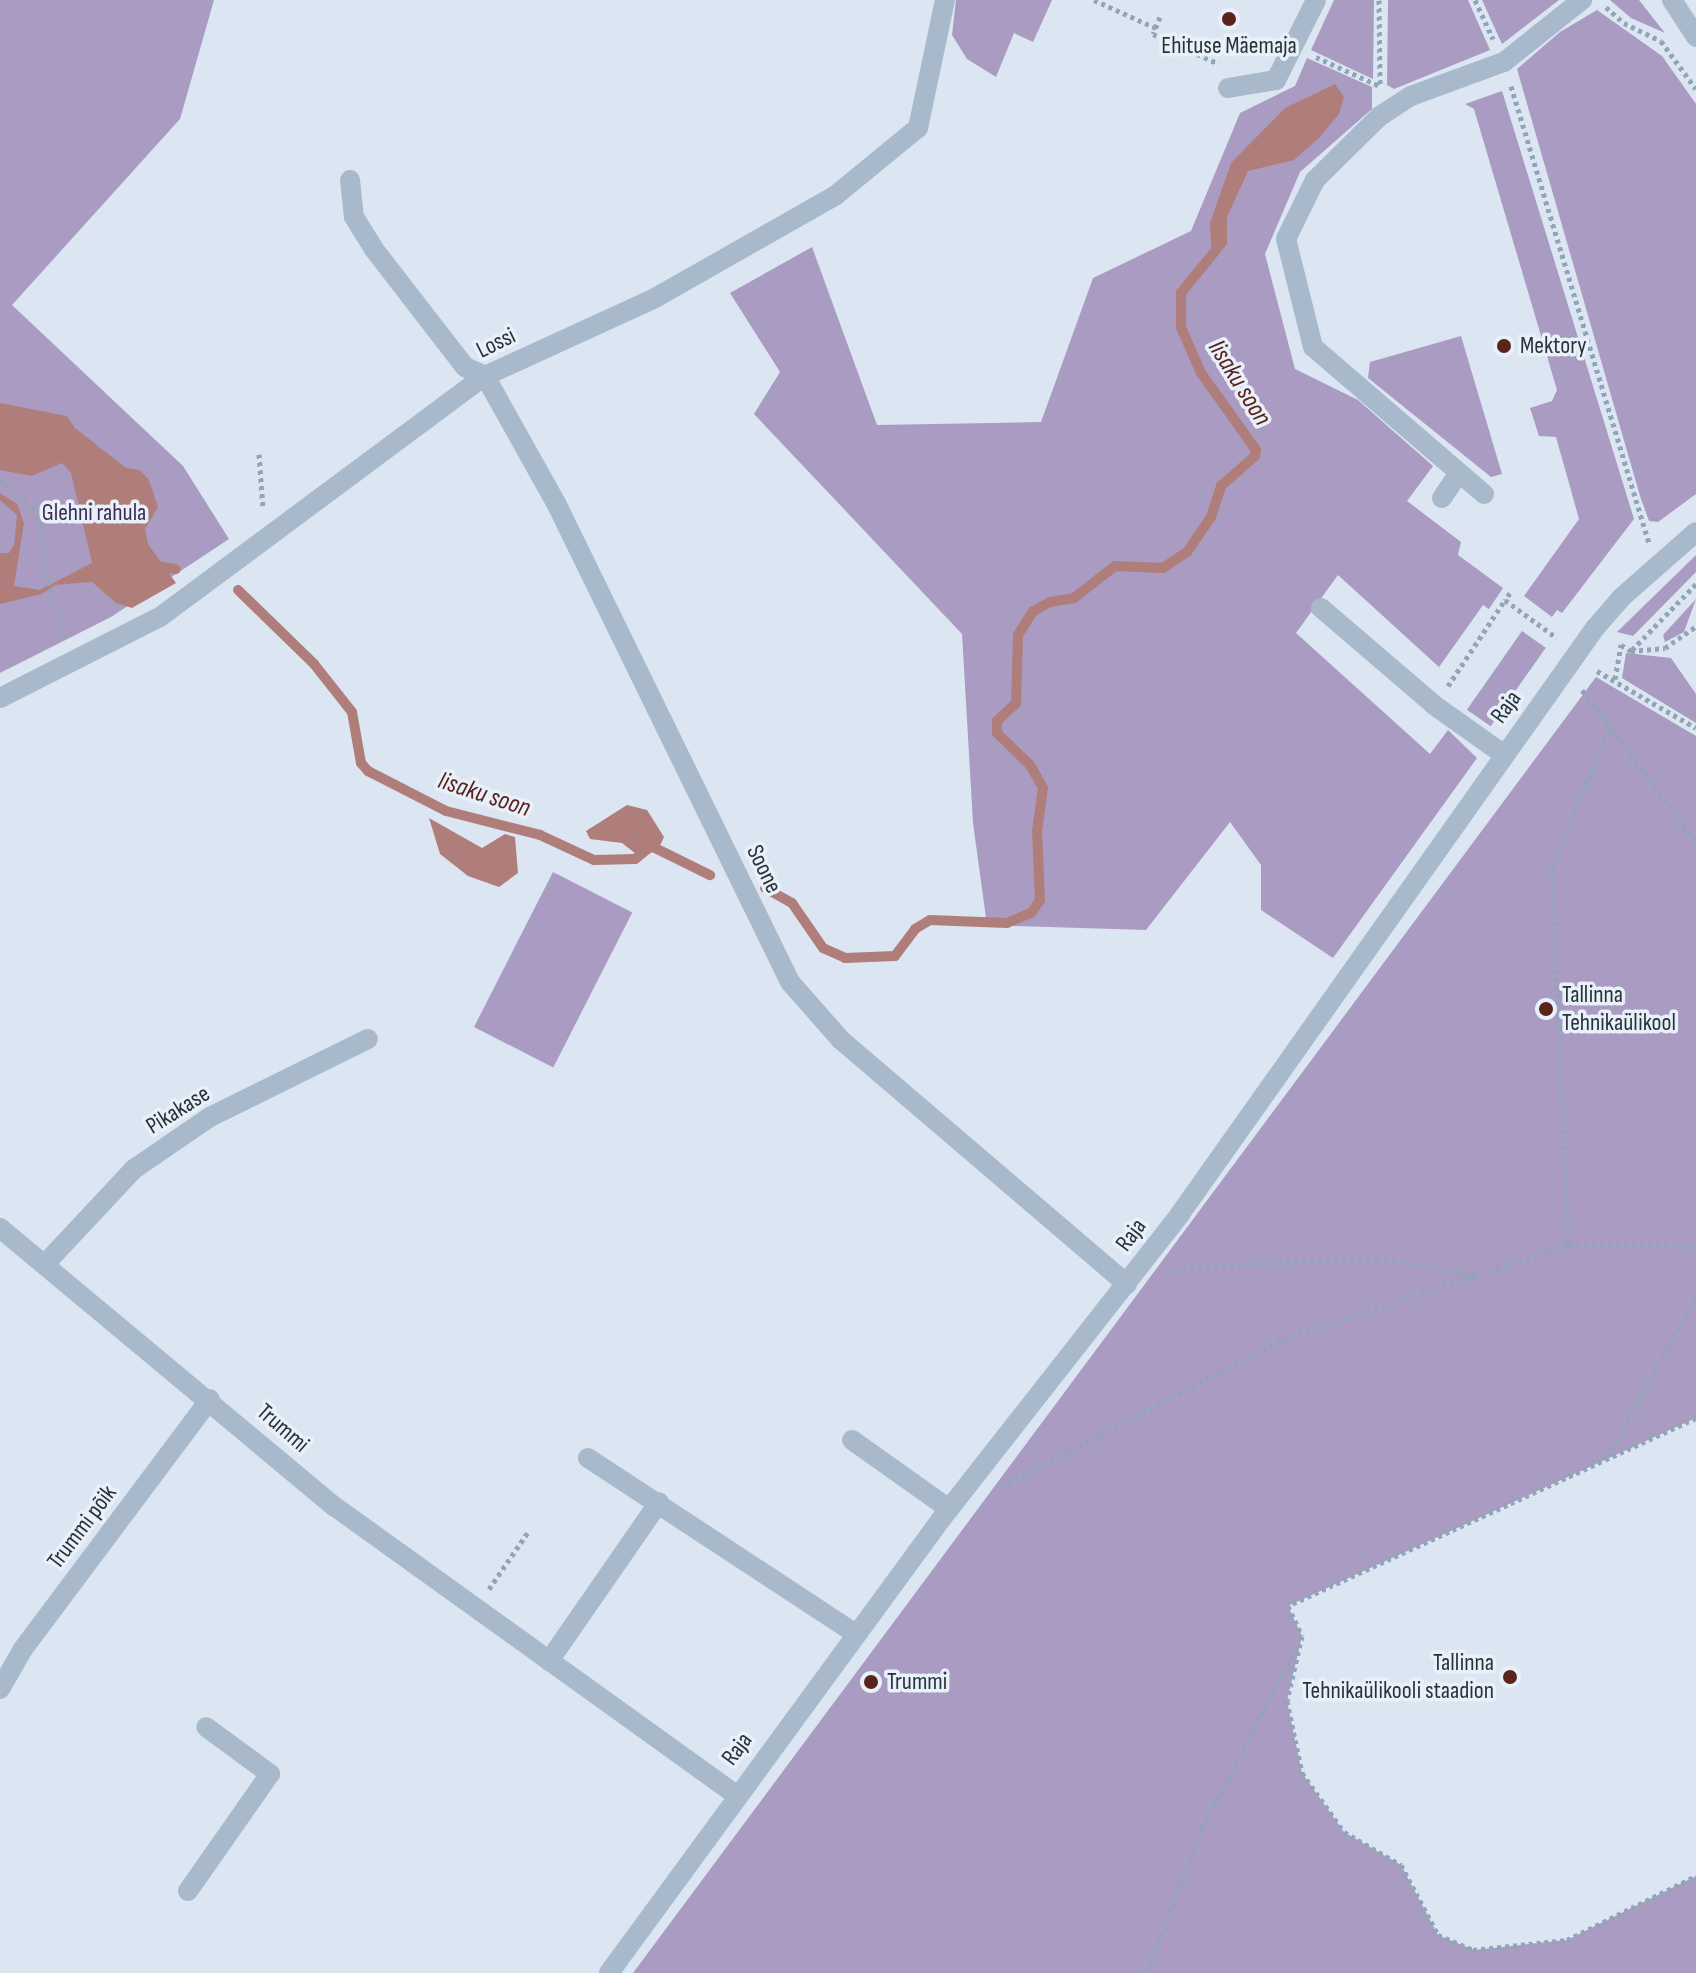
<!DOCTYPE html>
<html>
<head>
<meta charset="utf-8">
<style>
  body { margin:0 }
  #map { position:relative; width:1696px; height:1973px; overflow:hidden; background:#dce5f2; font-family:"Sofia Sans Condensed",sans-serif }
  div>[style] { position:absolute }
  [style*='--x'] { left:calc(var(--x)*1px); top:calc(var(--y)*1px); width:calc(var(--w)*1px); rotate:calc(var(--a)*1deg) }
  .green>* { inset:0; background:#aa9bc2; transform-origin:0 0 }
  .water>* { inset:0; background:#b07e7a }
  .stream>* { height:10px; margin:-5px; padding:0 5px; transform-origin:5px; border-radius:5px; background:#b07e7a }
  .path>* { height:5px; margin-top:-2.5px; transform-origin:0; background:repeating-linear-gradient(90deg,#91a5b7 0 4px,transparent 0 8px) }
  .minor>* { height:20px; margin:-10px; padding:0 10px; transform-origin:10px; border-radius:10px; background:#a7b9cb }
  .dots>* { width:22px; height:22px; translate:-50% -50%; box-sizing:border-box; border:4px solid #e8f0fa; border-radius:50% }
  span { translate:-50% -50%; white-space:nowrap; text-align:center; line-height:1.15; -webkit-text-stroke:7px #e8f0fa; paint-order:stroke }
  .poi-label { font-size:24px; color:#283237 }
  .left { translate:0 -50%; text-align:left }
  .right { translate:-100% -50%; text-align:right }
  .street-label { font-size:24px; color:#283237 }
  .park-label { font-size:24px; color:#3d2b56 }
  .water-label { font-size:26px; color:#5a231c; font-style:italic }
</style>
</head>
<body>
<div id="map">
  <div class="green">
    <div style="clip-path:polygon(0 0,214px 0,180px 119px,12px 305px,183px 466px,229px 539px,111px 617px,0 673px)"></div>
    <div style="clip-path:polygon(956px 0,1052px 0,1033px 42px,1014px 33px,996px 77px,967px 59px,952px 35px)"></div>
    <div style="clip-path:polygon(1334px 0,1374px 0,1373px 79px,1311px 50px)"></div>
    <div style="clip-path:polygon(1388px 0,1468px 0,1490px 50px,1394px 89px,1387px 85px)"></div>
    <div style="clip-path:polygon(1482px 0,1559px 0,1502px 44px)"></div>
    <div style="clip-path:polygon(1610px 0,1639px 0,1665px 33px,1631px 18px)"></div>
    <div style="clip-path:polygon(1597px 10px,1662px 56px,1696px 104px,1696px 494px,1658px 522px,1649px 521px,1640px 496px,1517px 69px,1560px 32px)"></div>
    <div style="clip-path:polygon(1307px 58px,1372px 87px,1372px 109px,1300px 172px,1265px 254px,1295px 369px,1358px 400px,1433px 466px,1407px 501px,1461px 542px,1458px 555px,1503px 588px,1489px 609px,1483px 605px,1439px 667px,1338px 575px,1296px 633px,1430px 754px,1448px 730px,1477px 758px,1333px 958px,1261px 910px,1261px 865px,1230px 822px,1146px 930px,987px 925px,973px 823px,962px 634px,754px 414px,780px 372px,730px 293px,812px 247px,877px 425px,1041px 422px,1093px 278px,1191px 231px,1240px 113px,1295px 86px)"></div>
    <div style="clip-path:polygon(1502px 91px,1634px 519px,1562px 613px,1557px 610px,1552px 617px,1524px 596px,1579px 519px,1556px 437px,1539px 436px,1530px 408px,1552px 401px,1557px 390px,1474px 109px,1465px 104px)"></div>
    <div style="clip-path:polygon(1461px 336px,1502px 474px,1491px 477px,1368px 378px,1370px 362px)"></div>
    <div style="clip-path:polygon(1696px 555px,1696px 572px,1633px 636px,1617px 632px)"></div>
    <div style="clip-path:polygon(1696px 599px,1684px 632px,1665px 642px,1663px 635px)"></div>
    <div style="left:1522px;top:631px;width:29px;height:96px;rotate:35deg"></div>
    <div style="clip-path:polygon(1626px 653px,1671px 658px,1696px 694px,1696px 723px,1622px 678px)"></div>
    <div style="clip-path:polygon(1596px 677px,1696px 736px,1696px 1418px,1288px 1606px,1302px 1636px,1287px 1701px,1302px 1773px,1344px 1832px,1401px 1865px,1438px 1935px,1474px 1950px,1567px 1940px,1696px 1876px,1696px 1973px,633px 1973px)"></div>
    <div style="left:553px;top:872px;width:89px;height:174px;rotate:27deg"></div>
  </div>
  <div class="water">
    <div style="clip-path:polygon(1335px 84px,1344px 97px,1339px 114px,1319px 138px,1294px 160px,1248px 171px,1227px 217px,1227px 244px,1212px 262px,1210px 223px,1231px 163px,1285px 108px)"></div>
    <div style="clip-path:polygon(0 403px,67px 416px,75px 428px,126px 468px,140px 470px,149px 480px,158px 507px,145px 529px,148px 544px,176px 583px,132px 608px,116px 603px,92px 582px,55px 585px,42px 594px,0 604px,0 553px,9px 553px,14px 545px,17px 515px,0 500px,0 493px,17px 504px,24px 523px,14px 586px,40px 590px,92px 563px,71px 473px,62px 463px,32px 476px,0 470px)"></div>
    <div style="clip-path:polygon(627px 805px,647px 810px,664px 837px,658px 850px,640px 857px,622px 843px,590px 839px,586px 831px)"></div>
    <div style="clip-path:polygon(429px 818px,482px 848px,505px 834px,515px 837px,518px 873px,499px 887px,468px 876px,440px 854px)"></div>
  </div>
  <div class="stream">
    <div style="--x:156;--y:566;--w:20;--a:9"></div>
    <div style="--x:238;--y:590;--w:106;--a:44.2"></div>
    <div style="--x:314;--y:664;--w:61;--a:51.6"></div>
    <div style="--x:352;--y:712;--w:52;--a:80"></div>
    <div style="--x:361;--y:763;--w:11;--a:49"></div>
    <div style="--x:368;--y:771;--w:88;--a:27.1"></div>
    <div style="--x:446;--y:811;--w:97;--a:14.3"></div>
    <div style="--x:540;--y:835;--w:60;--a:24.8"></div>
    <div style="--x:594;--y:860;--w:41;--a:-1.4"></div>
    <div style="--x:635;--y:859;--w:21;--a:-39"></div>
    <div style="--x:651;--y:846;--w:66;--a:26.2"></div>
    <div style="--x:765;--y:888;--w:31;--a:29"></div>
    <div style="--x:792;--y:903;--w:55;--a:55.4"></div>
    <div style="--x:823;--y:948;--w:24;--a:24"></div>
    <div style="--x:845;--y:958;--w:50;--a:-2.3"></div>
    <div style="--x:895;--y:956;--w:34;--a:-53"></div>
    <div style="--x:915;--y:929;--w:17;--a:-31"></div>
    <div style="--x:930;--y:920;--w:77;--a:2.2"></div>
    <div style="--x:1007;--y:923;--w:26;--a:-23"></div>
    <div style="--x:1031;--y:913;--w:16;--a:-55"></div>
    <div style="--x:1040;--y:900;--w:69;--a:-92.5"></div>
    <div style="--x:1037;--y:831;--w:43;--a:-82.1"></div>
    <div style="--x:1043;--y:788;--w:26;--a:-119"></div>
    <div style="--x:1030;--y:765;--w:46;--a:-135.9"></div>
    <div style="--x:997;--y:733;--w:12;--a:-90"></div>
    <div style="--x:997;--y:721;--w:26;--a:-43"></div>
    <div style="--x:1016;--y:703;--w:68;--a:-88.3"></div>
    <div style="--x:1018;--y:635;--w:28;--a:-58"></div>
    <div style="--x:1033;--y:611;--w:19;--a:-28"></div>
    <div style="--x:1050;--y:602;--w:24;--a:-9"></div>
    <div style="--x:1074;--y:598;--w:52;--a:-38"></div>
    <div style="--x:1115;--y:566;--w:48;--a:2.4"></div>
    <div style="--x:1163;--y:568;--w:29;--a:-34"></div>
    <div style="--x:1187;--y:552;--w:42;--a:-55.6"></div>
    <div style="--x:1211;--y:517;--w:33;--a:-72"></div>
    <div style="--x:1221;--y:486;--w:45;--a:-41.4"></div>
    <div style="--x:1255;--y:456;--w:6;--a:-81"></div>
    <div style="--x:1256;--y:450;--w:95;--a:-125.5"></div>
    <div style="--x:1201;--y:373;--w:50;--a:-113.5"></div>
    <div style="--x:1181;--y:327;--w:34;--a:-90"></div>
    <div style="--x:1181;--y:293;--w:54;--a:-51"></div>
  </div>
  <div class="path">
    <div style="--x:1094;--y:0;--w:68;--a:24.3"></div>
    <div style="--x:1379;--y:0;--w:87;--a:89.3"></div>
    <div style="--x:1475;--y:0;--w:43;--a:65.2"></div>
    <div style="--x:1606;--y:7;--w:24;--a:42"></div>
    <div style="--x:1624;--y:23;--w:41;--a:25.9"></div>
    <div style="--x:1661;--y:41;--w:59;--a:53.9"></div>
    <div style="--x:1160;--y:17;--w:18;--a:112"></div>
    <div style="--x:1153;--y:34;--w:72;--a:24.4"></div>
    <div style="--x:1316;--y:57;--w:70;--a:24.4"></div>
    <div style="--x:1511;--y:86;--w:477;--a:73.2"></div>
    <div style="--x:259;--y:454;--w:54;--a:85.8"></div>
    <div style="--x:0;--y:479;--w:44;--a:41.3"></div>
    <div style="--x:33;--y:508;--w:20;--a:66"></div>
    <div style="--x:41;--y:526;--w:40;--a:85.7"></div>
    <div style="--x:44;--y:566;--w:75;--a:74.5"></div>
    <div style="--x:1510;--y:593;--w:9;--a:126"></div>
    <div style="--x:1505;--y:600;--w:64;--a:36.2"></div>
    <div style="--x:1632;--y:650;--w:92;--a:-45.9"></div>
    <div style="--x:1597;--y:671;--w:114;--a:29.9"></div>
    <div style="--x:1615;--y:679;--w:35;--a:-80"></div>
    <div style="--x:1621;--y:645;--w:12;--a:31"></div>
    <div style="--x:1631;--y:651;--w:34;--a:-5"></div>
    <div style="--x:1665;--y:648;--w:38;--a:-35"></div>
    <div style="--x:1448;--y:686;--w:103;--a:-56.5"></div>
    <div style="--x:1582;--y:690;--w:191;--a:53.3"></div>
    <div style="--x:1568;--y:1245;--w:378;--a:-92.4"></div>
    <div style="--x:1552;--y:867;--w:152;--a:-67.6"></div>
    <div style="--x:1166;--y:1274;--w:25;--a:-16"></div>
    <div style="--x:1190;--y:1267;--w:186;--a:-2.8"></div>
    <div style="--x:1376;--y:1258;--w:99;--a:10.5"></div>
    <div style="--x:1696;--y:1418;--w:449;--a:155.3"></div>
    <div style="--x:1288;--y:1606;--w:33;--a:65"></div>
    <div style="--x:1302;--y:1636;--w:67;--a:103"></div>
    <div style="--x:1287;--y:1701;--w:74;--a:78.2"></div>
    <div style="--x:1302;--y:1773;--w:72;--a:54.6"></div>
    <div style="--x:1344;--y:1832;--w:66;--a:30.1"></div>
    <div style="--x:1401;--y:1865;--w:79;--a:62.1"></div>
    <div style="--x:1438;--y:1935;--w:38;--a:23"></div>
    <div style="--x:1473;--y:1950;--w:95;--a:-6.1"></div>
    <div style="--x:1567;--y:1940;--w:144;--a:-26.4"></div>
    <div style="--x:1607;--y:1456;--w:181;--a:-60.6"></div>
    <div style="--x:1001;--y:1487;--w:318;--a:-27.7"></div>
    <div style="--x:1283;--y:1339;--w:300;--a:-18.3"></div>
    <div style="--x:1568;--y:1245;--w:128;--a:0.4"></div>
    <div style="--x:489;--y:1589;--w:69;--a:-55.6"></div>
    <div style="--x:1147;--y:1973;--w:155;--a:-69.2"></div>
    <div style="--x:1202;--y:1828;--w:208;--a:-62.4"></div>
  </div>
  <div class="minor">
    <div style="--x:1672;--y:0;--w:44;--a:57"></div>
    <div style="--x:1228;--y:88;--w:49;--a:-9.5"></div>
    <div style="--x:1276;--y:80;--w:89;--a:-63.4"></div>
    <div style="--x:350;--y:180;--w:37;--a:84"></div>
    <div style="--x:354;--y:217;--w:36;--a:58"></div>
    <div style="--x:373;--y:248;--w:150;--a:52.3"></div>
    <div style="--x:465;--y:367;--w:22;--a:24"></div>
    <div style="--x:485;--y:376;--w:145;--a:60.8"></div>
    <div style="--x:556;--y:503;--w:533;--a:63.96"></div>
    <div style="--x:790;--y:982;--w:77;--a:48.7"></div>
    <div style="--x:841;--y:1040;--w:376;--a:40.5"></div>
    <div style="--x:1484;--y:494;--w:225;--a:-139.3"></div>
    <div style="--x:1313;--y:347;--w:111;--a:-104"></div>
    <div style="--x:1286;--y:239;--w:66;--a:-63.8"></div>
    <div style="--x:1315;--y:180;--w:91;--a:-44.6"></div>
    <div style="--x:1380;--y:116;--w:37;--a:-33"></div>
    <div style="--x:1411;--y:96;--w:99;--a:-20.1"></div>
    <div style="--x:1504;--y:62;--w:100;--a:-38.5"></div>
    <div style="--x:1442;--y:498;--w:30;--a:-56"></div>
    <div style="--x:1321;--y:608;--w:149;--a:40.6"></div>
    <div style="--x:1434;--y:705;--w:85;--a:35.4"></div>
    <div style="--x:0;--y:698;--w:179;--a:-26.9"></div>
    <div style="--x:160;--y:617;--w:405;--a:-36.6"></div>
    <div style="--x:485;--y:376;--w:187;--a:-24.6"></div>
    <div style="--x:655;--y:298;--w:208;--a:-29.6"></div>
    <div style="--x:836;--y:195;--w:106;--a:-39.3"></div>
    <div style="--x:918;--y:128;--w:131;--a:-78.1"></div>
    <div style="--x:0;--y:1228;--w:435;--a:39.8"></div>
    <div style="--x:334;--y:1506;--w:495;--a:35.7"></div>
    <div style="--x:45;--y:1264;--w:130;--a:-46.9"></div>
    <div style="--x:134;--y:1169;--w:92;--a:-34.4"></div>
    <div style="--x:210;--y:1117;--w:176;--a:-26.3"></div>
    <div style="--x:852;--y:1440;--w:119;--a:35.4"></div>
    <div style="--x:588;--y:1458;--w:321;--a:33.3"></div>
    <div style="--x:549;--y:1661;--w:193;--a:-55.3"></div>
    <div style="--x:0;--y:1689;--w:46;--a:-60.1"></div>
    <div style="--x:23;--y:1649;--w:312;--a:-53.2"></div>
    <div style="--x:188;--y:1891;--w:143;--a:-55"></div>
    <div style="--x:270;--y:1774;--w:79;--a:-143.7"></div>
    <div style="--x:609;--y:1973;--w:564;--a:-53.8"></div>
    <div style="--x:942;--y:1518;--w:386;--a:-51.9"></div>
    <div style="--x:1180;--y:1214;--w:718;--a:-54.69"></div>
    <div style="--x:1595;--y:628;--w:41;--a:-48.9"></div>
    <div style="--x:1622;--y:597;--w:98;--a:-41.3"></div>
  </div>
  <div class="dots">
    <div style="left:1229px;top:19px;background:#5a231c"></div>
    <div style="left:1504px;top:346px;background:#5a231c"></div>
    <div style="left:1546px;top:1009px;background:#5a231c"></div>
    <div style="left:1510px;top:1677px;background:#5a231c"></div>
    <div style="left:871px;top:1682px;background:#5a231c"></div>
  </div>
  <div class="poi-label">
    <span style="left:1229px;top:46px">Ehituse Mäemaja</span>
    <span class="left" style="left:1520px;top:346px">Mektory</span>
    <span class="left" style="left:1562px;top:1009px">Tallinna<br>Tehnikaülikool</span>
    <span class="right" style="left:1494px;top:1677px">Tallinna<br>Tehnikaülikooli staadion</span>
    <span class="left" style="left:887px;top:1682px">Trummi</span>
  </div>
  <div class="street-label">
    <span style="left:496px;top:343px;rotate:-26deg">Lossi</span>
    <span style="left:1506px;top:707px;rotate:-54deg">Raja</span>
    <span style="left:764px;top:869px;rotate:64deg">Soone</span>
    <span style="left:178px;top:1110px;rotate:-32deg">Pikakase</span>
    <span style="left:1131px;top:1235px;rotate:-53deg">Raja</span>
    <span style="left:283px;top:1428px;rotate:41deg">Trummi</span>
    <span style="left:82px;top:1527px;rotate:-53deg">Trummi põik</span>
    <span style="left:737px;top:1749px;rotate:-53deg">Raja</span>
  </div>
  <div class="park-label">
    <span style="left:94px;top:513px">Glehni rahula</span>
  </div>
  <div class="water-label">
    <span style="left:1239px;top:383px;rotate:58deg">Iisaku soon</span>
    <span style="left:484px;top:795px;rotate:18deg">Iisaku soon</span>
  </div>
</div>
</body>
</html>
